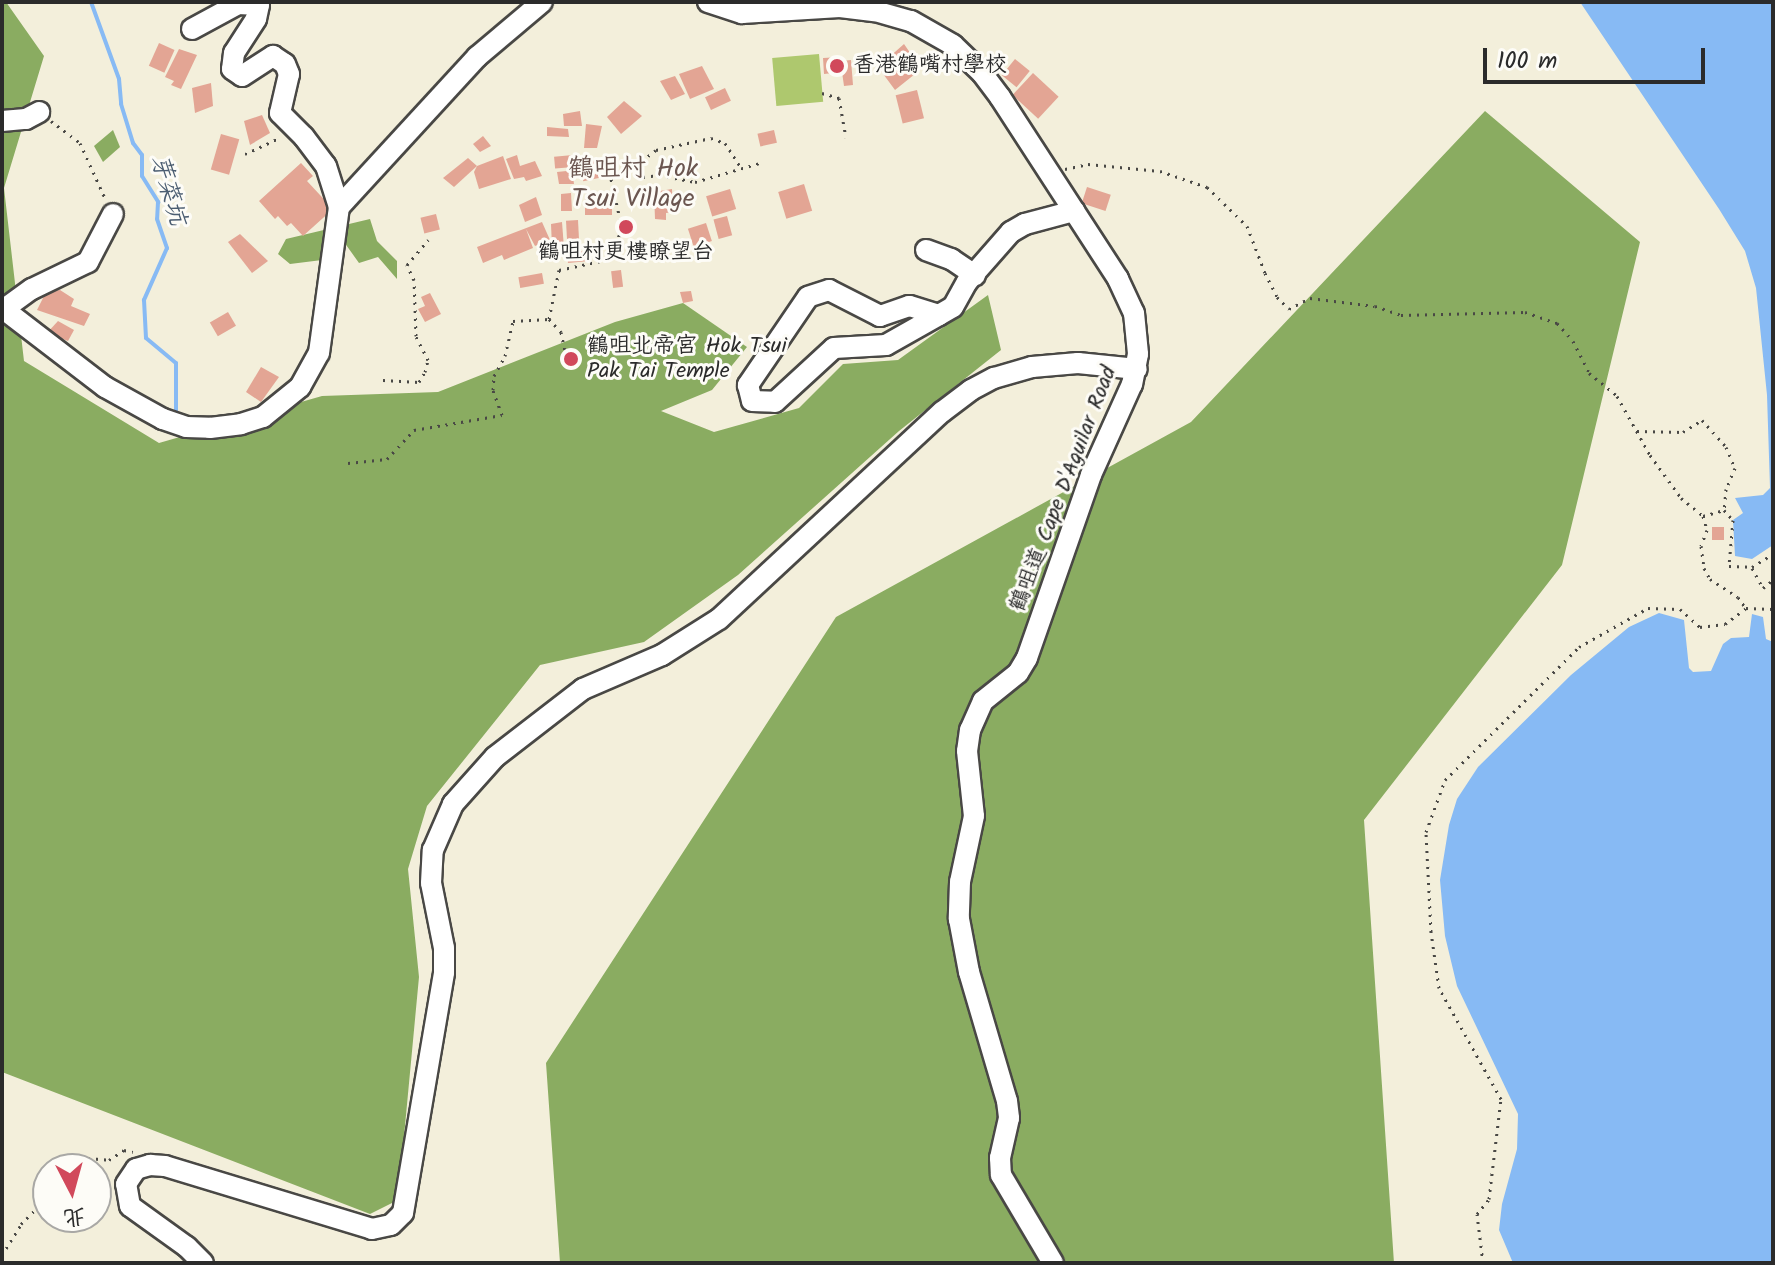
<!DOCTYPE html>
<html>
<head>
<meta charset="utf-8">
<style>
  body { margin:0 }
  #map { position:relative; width:1775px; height:1265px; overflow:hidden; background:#f3efdb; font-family:Kalam,"LXGW WenKai TC",sans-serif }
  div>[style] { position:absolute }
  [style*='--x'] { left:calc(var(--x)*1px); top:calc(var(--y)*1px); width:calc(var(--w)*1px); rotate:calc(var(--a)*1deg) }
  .green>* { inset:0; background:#aec86e; transform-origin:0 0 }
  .forest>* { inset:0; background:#8aac61 }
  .water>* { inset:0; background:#87baf4 }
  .stream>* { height:4px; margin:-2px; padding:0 2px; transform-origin:2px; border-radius:2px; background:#87baf4 }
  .building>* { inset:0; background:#e3a594; transform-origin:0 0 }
  .path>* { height:3px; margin-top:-1.5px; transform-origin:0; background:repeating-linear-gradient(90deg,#494845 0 2px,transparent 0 8px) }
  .roads { filter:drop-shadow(2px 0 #494845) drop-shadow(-2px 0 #494845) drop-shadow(0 2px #494845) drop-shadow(0 -2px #494845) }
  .minor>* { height:20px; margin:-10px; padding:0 10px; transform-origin:10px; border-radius:10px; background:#fff }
  .dots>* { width:22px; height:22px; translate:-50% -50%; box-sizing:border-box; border:4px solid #fdfcf7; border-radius:50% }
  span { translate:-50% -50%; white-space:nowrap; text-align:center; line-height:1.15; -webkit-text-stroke:6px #fdfcf7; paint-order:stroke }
  .poi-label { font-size:22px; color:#2b2b2b }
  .left { translate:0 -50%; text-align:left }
  .street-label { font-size:22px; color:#2b2b2b }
  .water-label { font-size:24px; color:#4b5d71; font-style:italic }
  .quarter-label { font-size:26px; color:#6b5650 }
  .frame { position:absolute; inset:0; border:4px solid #2b2b2b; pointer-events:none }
  .north { position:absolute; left:32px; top:1153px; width:80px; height:80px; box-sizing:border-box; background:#fdfcf7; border:2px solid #a9a8a5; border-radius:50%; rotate:174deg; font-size:22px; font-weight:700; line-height:32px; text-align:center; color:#2b2b2b }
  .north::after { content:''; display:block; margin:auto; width:28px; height:36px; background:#d1495b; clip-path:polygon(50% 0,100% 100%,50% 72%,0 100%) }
  .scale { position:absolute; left:1483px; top:48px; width:222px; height:36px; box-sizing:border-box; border:4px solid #2b2b2b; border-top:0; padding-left:10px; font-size:24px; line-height:28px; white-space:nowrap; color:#2b2b2b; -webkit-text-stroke:6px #fdfcf7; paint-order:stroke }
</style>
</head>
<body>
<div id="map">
  <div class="green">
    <div style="left:819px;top:54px;width:48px;height:47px;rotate:85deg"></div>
  </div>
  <div class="forest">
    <div style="clip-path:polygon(2px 2px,6px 2px,44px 56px,4px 188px,24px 361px,159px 443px,322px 396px,438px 392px,615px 322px,683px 303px,747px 347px,712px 390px,661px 411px,714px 432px,799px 408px,843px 364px,898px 360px,988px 295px,1001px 350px,899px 431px,738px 575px,644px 642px,540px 665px,427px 806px,408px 869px,419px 977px,398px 1200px,370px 1214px,2px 1072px)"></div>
    <div style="clip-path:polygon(1485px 111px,1640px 242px,1562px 565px,1364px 820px,1394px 1263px,560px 1263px,546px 1063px,836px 617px,1191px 422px)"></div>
    <div style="clip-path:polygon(113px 130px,120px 147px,103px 162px,94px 146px)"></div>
    <div style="clip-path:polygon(370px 219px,377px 241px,397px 261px,397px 279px,378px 257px,359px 263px,344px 242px,330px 259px,290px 264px,278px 254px,286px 239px)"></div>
  </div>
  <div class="water">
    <div style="clip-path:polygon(1580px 2px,1773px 2px,1773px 545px,1752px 559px,1735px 556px,1733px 520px,1743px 513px,1735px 498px,1763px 495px,1770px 488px,1767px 395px,1756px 288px,1745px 251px,1719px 209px)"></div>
    <div style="clip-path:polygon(1659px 613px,1684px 620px,1689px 668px,1693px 672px,1711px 671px,1723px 644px,1731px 638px,1749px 637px,1752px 614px,1763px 617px,1766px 639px,1773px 642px,1773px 1263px,1513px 1263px,1499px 1230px,1502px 1204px,1517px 1149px,1518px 1114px,1457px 986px,1445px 936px,1440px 880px,1449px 825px,1457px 799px,1478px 767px,1571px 675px,1629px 627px)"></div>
  </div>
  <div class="stream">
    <div style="--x:91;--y:2;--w:82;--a:70"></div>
    <div style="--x:119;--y:79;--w:25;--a:85"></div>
    <div style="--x:121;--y:104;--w:41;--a:72.9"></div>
    <div style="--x:133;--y:143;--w:15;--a:53"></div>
    <div style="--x:142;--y:155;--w:21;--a:90"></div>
    <div style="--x:142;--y:176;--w:31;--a:58"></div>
    <div style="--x:158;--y:202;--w:17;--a:93"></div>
    <div style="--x:157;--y:219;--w:31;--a:71"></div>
    <div style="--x:167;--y:248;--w:57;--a:113.9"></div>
    <div style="--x:144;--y:300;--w:38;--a:87"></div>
    <div style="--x:146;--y:338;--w:39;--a:40"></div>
    <div style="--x:176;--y:363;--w:55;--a:90"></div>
  </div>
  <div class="building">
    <div style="left:159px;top:43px;width:17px;height:25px;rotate:24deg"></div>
    <div style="clip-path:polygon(904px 44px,913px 57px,905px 62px,915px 74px,895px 90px,878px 67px)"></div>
    <div style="clip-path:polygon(179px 49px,197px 55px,181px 89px,171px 85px,174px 81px,165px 77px)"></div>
    <div style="clip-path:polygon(841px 57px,841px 61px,851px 60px,853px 85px,844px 86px,842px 72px,824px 74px,823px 58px)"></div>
    <div style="left:1015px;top:59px;width:19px;height:21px;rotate:39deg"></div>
    <div style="clip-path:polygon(702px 66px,714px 89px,690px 99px,679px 74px)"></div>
    <div style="left:1033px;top:73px;width:35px;height:30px;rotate:43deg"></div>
    <div style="clip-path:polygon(675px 76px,685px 94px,671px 100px,660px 81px)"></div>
    <div style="clip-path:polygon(211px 83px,213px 106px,195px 113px,192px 88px)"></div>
    <div style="left:725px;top:88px;width:14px;height:22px;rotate:65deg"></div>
    <div style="left:917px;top:90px;width:29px;height:22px;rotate:76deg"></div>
    <div style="clip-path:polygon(624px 101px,642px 116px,621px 134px,607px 117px)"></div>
    <div style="clip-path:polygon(580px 111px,582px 126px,564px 126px,563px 114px)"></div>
    <div style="clip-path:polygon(262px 115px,270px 133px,250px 145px,244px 121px)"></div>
    <div style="clip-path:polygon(586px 124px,602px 126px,597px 148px,584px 148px)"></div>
    <div style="clip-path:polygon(547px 127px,568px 129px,569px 137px,547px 136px)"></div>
    <div style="left:774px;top:130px;width:13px;height:17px;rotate:77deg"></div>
    <div style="left:221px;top:134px;width:19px;height:37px;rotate:16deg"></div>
    <div style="clip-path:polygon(483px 136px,491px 146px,480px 152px,473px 144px)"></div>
    <div style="clip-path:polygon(517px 155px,520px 166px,535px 161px,542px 176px,526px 181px,524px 177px,514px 179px,506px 159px)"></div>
    <div style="left:573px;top:155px;width:12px;height:19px;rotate:85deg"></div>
    <div style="clip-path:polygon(503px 156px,511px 179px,479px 189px,474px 172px,477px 166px)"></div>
    <div style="clip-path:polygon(468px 158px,477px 166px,454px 187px,443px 178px)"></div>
    <div style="left:597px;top:159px;width:19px;height:18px;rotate:78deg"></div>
    <div style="clip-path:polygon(301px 163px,313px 176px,307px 181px,333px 209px,303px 236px,291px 223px,287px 226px,278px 216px,275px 219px,259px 201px)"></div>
    <div style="clip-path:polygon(576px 170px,578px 177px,573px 177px,574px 184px,559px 184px,557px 172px)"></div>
    <div style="left:804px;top:184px;width:28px;height:27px;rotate:73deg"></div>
    <div style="left:1087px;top:187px;width:25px;height:17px;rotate:18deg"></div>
    <div style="clip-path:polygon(672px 189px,673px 212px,666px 213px,666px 220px,655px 219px,654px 192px)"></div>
    <div style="left:730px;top:189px;width:21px;height:25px;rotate:73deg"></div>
    <div style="clip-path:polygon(571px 193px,572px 211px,561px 211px,561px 194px)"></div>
    <div style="clip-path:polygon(536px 197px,542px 215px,525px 222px,519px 205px)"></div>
    <div style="left:612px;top:197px;width:18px;height:27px;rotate:90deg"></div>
    <div style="left:436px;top:214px;width:16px;height:16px;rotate:76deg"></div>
    <div style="left:727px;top:216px;width:20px;height:14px;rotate:75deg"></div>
    <div style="left:578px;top:220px;width:19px;height:12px;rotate:87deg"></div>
    <div style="clip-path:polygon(542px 222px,550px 240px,535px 246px,526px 229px,533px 248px,504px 260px,502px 255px,483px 263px,477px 247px)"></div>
    <div style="clip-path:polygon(562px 222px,564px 248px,552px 247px,551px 224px)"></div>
    <div style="left:706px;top:223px;width:19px;height:19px;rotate:72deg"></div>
    <div style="clip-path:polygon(240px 234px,268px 261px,252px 273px,228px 242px)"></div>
    <div style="clip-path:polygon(590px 250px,589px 261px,568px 263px,567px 253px)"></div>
    <div style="left:621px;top:270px;width:17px;height:10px;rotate:83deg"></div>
    <div style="left:542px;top:273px;width:11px;height:24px;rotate:80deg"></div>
    <div style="clip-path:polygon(60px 290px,74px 299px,71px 306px,90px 314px,84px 326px,37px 310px,46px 292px)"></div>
    <div style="clip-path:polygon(691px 291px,693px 301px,683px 303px,680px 292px)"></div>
    <div style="clip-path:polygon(430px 293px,441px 314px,425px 322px,418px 309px,425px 306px,421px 297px)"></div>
    <div style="left:228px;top:312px;width:16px;height:21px;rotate:60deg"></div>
    <div style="clip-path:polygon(58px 321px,74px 330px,68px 341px,47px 333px)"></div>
    <div style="clip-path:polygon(261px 367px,279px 377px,261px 402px,246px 392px)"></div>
    <div style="left:1712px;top:527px;width:12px;height:13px"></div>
  </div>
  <div class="path">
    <div style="--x:822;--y:93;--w:18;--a:16"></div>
    <div style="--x:839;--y:98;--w:40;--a:80"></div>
    <div style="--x:51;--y:121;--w:36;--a:37"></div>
    <div style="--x:80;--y:143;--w:60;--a:65.6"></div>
    <div style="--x:245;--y:154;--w:38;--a:-25"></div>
    <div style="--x:1065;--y:169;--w:24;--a:-12"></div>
    <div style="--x:1088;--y:164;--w:72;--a:5.6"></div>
    <div style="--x:1160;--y:171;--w:50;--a:18.8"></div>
    <div style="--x:1207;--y:187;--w:56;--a:44.3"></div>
    <div style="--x:1247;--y:226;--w:50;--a:69"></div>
    <div style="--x:1265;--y:273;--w:27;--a:63"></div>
    <div style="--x:1277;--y:297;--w:17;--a:45"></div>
    <div style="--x:1289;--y:309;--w:24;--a:-28"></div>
    <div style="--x:1310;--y:298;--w:65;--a:7"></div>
    <div style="--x:1375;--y:306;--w:28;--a:19"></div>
    <div style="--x:1401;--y:315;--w:124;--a:-1.4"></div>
    <div style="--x:1525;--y:312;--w:34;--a:19"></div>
    <div style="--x:1557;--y:323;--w:24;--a:48"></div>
    <div style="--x:1573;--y:341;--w:36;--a:63"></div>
    <div style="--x:1589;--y:373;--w:36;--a:39"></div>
    <div style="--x:1617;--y:396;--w:68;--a:60.8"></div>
    <div style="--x:1650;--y:455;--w:53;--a:54.2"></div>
    <div style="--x:1681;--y:498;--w:28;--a:39"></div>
    <div style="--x:1703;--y:516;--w:22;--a:-16"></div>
    <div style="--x:629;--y:171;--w:15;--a:23"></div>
    <div style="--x:643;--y:177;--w:16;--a:-7"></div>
    <div style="--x:659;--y:175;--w:37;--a:11"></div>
    <div style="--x:695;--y:182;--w:68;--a:-16.3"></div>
    <div style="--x:549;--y:319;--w:18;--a:47"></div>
    <div style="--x:561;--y:332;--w:19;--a:78"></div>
    <div style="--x:383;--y:380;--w:36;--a:3"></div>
    <div style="--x:419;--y:382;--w:12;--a:-59"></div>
    <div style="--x:425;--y:372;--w:12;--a:-76"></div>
    <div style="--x:428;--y:360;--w:27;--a:-117"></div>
    <div style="--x:416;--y:336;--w:56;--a:-92"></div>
    <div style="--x:414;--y:280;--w:17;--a:-115"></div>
    <div style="--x:407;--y:265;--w:33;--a:-50"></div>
    <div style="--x:1637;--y:431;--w:46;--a:1.2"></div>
    <div style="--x:1683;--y:432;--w:22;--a:-32"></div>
    <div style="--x:1702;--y:420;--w:36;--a:48"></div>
    <div style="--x:1726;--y:447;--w:23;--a:67"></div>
    <div style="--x:1735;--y:468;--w:23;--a:113"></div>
    <div style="--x:1726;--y:489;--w:21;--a:95"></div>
    <div style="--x:348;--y:463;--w:39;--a:-6"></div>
    <div style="--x:387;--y:459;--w:40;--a:-47"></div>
    <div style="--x:414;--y:430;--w:89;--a:-9.7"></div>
    <div style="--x:502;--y:415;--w:27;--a:-110"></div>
    <div style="--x:493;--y:390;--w:14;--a:-86"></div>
    <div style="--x:494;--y:376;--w:23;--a:-61"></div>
    <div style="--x:505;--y:356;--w:36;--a:-77"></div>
    <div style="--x:513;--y:321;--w:36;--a:-3"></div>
    <div style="--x:549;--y:319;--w:50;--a:-78.5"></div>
    <div style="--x:559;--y:270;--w:52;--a:-12.2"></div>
    <div style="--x:610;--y:259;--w:33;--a:-69"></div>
    <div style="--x:622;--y:228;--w:69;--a:-102.6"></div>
    <div style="--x:607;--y:161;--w:24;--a:24"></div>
    <div style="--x:629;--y:171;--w:34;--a:-38"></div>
    <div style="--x:656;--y:150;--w:56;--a:-12.3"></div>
    <div style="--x:711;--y:138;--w:15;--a:20"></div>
    <div style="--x:725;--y:143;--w:31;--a:57"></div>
    <div style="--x:1724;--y:510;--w:13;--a:48"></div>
    <div style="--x:1733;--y:520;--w:46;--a:95"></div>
    <div style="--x:1729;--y:566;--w:23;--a:2"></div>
    <div style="--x:1752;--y:567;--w:25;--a:-32"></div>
    <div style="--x:1703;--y:516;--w:15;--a:74"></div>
    <div style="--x:1707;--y:530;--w:17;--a:111"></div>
    <div style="--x:1701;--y:546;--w:22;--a:82"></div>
    <div style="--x:1704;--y:568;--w:13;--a:61"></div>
    <div style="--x:1710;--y:579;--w:33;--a:33"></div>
    <div style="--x:1738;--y:597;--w:12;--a:55"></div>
    <div style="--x:1752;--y:568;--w:23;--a:61"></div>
    <div style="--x:1763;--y:588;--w:13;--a:-39"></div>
    <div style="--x:77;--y:1169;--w:16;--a:-45"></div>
    <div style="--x:88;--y:1158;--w:21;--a:5"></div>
    <div style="--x:109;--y:1160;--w:18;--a:-34"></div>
    <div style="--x:124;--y:1150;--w:9;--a:13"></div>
    <div style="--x:2;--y:1255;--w:36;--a:-58"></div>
    <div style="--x:21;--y:1224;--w:38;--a:-45"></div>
    <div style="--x:1483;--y:1263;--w:49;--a:-97"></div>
    <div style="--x:1477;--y:1214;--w:19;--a:-51"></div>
    <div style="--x:1489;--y:1199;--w:101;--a:-83.2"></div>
    <div style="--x:1501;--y:1099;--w:127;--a:-119.2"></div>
    <div style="--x:1439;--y:988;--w:57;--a:-98.1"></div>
    <div style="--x:1431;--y:932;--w:100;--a:-92.9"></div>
    <div style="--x:1426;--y:832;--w:55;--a:-69.9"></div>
    <div style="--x:1445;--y:780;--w:189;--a:-44.8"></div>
    <div style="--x:1579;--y:647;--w:79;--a:-29.5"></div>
    <div style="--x:1648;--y:608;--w:32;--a:2"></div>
    <div style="--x:1680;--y:609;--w:27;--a:42"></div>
    <div style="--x:1700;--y:627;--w:25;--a:-7"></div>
    <div style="--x:1725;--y:624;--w:26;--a:-37"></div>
    <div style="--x:1746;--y:608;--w:27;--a:2"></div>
  </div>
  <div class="roads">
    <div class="minor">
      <div style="--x:708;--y:2;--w:36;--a:18"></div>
      <div style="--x:742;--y:13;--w:98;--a:-3.5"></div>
      <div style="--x:840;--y:7;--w:35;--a:7"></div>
      <div style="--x:875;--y:11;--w:37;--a:16"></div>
      <div style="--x:911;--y:21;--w:48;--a:29.7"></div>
      <div style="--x:953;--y:45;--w:40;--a:44"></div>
      <div style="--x:982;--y:73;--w:30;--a:53"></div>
      <div style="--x:1000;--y:97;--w:217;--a:57"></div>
      <div style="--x:1118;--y:279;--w:38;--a:65"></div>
      <div style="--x:1134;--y:313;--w:41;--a:84.4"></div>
      <div style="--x:1138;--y:354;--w:31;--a:101"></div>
      <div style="--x:1132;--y:384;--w:100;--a:114.3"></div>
      <div style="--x:1091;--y:475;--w:194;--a:109.3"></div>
      <div style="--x:1027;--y:658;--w:17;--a:121"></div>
      <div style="--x:1018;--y:673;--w:45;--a:141.3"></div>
      <div style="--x:983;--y:701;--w:32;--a:114"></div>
      <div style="--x:970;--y:730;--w:21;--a:98"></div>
      <div style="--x:967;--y:751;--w:65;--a:83.9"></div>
      <div style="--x:974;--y:816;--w:67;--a:102"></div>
      <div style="--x:960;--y:882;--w:37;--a:92"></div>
      <div style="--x:959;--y:919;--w:54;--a:79.3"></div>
      <div style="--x:969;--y:972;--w:134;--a:73.6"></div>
      <div style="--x:1007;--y:1101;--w:17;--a:83"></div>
      <div style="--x:1009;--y:1118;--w:41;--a:102.7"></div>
      <div style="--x:1000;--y:1158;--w:17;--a:87"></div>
      <div style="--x:1001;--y:1175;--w:102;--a:59.4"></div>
      <div style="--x:192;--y:29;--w:52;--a:-28.5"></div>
      <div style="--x:238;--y:4;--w:21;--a:3"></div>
      <div style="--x:259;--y:5;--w:14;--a:102"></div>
      <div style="--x:256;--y:19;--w:40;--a:122.9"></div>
      <div style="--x:234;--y:53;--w:16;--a:97"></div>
      <div style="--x:232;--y:69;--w:12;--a:35"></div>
      <div style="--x:242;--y:76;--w:37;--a:-33"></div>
      <div style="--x:273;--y:56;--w:14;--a:34"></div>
      <div style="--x:285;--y:64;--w:11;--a:68"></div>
      <div style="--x:289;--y:74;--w:40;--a:103"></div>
      <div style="--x:280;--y:113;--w:34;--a:45"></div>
      <div style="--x:304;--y:137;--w:36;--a:53"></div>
      <div style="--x:326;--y:166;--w:43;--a:72.4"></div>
      <div style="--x:2;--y:121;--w:24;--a:-5"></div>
      <div style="--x:26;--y:119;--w:15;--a:-28"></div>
      <div style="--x:926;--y:250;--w:27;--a:20"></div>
      <div style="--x:951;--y:259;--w:29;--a:34"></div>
      <div style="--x:2;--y:308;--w:130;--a:37.5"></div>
      <div style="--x:105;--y:387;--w:66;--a:28.9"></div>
      <div style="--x:163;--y:419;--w:24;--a:19"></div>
      <div style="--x:186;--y:427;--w:24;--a:2"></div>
      <div style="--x:210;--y:428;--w:31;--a:-7"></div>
      <div style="--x:241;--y:424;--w:23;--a:-18"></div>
      <div style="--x:263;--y:417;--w:48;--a:-39"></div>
      <div style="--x:300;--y:387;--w:39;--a:-61"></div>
      <div style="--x:319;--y:353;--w:147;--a:-82.2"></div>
      <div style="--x:339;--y:207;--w:204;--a:-47.4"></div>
      <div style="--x:477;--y:57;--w:85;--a:-40.2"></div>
      <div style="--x:4;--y:309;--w:34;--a:-36"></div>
      <div style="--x:32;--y:289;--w:62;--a:-25.7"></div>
      <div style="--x:88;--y:262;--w:54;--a:-62.5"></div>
      <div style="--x:939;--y:315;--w:31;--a:-163"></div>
      <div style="--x:909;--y:306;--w:31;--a:161"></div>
      <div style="--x:880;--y:316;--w:57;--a:-153"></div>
      <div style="--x:829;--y:290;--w:22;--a:162"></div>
      <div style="--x:808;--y:297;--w:107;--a:124.3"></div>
      <div style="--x:748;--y:385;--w:16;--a:76"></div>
      <div style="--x:752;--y:401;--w:23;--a:2"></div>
      <div style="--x:775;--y:402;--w:80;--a:-42.5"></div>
      <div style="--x:834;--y:348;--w:52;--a:-3.3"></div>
      <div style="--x:886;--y:345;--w:61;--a:-29.5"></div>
      <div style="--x:939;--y:315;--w:16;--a:-30"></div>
      <div style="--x:953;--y:307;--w:29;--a:-61"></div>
      <div style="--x:967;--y:282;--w:67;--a:-48.7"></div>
      <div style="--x:1011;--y:232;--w:16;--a:-30"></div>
      <div style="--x:1025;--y:224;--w:51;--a:-14.9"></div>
      <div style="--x:203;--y:1263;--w:23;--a:-135"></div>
      <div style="--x:187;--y:1247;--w:70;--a:-144.3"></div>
      <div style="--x:130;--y:1206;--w:22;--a:-100"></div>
      <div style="--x:126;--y:1184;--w:18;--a:-56"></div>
      <div style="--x:136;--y:1169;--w:15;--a:-16"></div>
      <div style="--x:150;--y:1165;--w:15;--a:4"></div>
      <div style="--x:165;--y:1166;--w:216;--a:16.9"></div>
      <div style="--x:372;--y:1229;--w:19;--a:-12"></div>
      <div style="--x:391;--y:1225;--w:17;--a:-45"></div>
      <div style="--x:403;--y:1213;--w:244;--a:-80.3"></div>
      <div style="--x:444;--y:972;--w:24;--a:-90"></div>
      <div style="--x:444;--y:948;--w:66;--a:-101.3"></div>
      <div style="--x:431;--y:883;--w:33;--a:-87"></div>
      <div style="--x:433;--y:850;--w:50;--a:-66.5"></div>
      <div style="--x:453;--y:804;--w:63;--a:-48.2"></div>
      <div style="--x:495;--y:757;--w:111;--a:-37.7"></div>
      <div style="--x:583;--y:689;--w:86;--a:-23.3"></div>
      <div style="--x:662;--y:655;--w:67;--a:-32.3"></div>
      <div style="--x:719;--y:619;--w:304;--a:-42.9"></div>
      <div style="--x:942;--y:412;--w:36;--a:-37"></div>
      <div style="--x:971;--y:390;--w:26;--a:-28"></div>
      <div style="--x:994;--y:378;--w:40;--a:-16"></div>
      <div style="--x:1032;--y:367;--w:46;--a:-5"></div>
      <div style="--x:1078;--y:363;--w:59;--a:5.8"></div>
    </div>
  </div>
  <div class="dots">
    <div style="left:837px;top:66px;background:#d1495b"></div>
    <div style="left:626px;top:227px;background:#d1495b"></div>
    <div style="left:571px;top:359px;background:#d1495b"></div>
  </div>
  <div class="poi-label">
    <span class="left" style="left:853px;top:66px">香港鶴嘴村學校</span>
    <span style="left:626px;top:253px">鶴咀村更樓瞭望台</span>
    <span class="left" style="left:587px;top:359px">鶴咀北帝宮 Hok Tsui<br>Pak Tai Temple</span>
  </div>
  <div class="street-label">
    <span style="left:1064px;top:489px;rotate:-69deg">鶴咀道 Cape D'Aguilar Road</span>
  </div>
  <div class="water-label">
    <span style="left:168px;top:190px;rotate:74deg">芽菜坑</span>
  </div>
  <div class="quarter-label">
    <span style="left:633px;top:185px">鶴咀村 Hok<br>Tsui Village</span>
  </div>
  <div class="frame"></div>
  <div class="north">北</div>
  <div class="scale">100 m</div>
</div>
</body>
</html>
